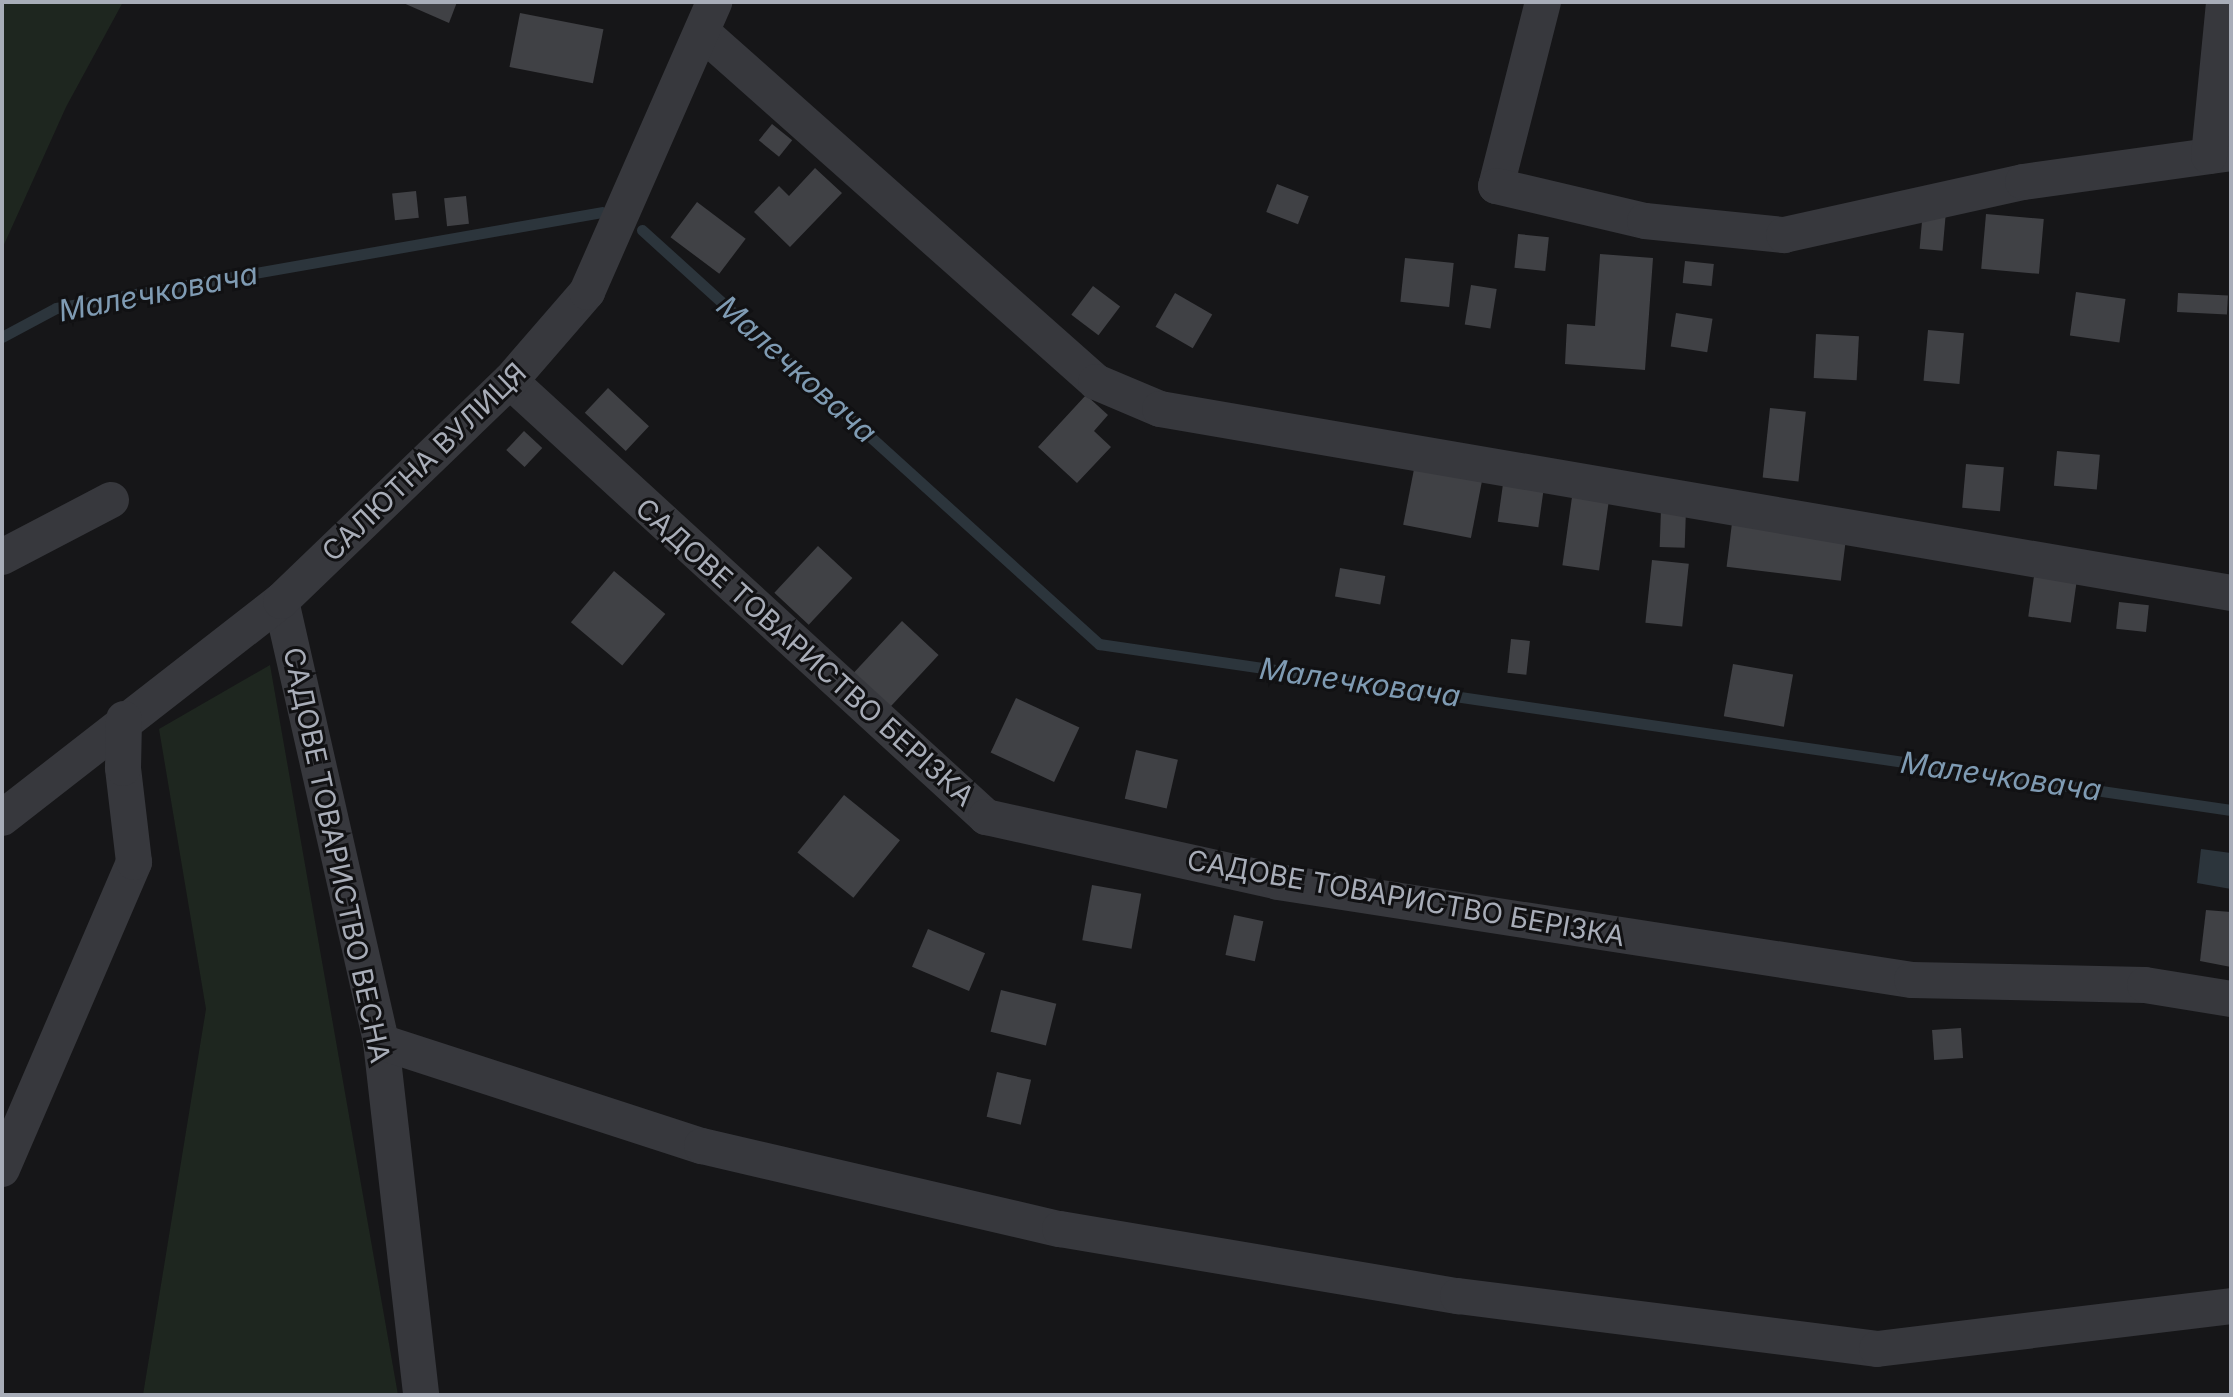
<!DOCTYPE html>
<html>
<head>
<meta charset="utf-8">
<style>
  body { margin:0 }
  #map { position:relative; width:2233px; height:1397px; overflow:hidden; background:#161618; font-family:Inter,sans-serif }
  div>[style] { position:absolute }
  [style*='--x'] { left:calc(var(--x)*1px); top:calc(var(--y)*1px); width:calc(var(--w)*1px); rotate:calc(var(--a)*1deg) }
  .green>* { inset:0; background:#1e261f }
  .water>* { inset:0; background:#2c353c }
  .stream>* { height:11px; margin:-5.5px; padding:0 5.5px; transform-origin:5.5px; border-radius:5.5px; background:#2c353c }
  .building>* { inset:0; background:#404145; transform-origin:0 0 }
  .minor>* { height:36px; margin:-18px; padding:0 18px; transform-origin:18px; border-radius:18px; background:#37383d }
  span { translate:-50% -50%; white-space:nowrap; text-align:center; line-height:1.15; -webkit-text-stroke:6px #111113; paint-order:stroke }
  .street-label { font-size:28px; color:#a8adb8 }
  .water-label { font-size:30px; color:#7f9bb3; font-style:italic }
  .frame { position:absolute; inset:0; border:4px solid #a8adb8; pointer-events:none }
</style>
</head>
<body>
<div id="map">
  <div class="green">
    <div style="clip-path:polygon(2px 2px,123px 2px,66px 107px,2px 249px)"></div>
    <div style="clip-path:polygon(270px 665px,398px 1395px,143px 1395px,206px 1009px,159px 729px)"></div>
  </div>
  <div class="water">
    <div style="clip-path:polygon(2201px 849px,2231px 853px,2231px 889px,2197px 883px)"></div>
  </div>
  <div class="stream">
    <div style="--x:642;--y:230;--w:617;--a:42.17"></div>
    <div style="--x:1099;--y:644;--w:1144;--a:8.34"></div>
    <div style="--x:2;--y:337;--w:61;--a:-28.2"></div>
    <div style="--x:56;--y:308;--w:554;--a:-9.97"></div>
  </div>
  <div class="building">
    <div style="clip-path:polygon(401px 2px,457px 2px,449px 23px)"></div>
    <div style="left:520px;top:13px;width:85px;height:55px;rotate:11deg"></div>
    <div style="left:772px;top:124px;width:26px;height:21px;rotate:39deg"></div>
    <div style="clip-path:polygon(815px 168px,842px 193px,790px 247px,754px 212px,779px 186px,789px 196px)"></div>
    <div style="left:1277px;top:184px;width:34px;height:30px;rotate:21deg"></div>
    <div style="left:416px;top:191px;width:27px;height:24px;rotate:84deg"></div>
    <div style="left:466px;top:196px;width:28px;height:22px;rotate:84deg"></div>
    <div style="left:697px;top:202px;width:61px;height:44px;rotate:37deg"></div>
    <div style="left:1923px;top:210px;width:23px;height:39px;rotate:5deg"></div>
    <div style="left:1986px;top:214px;width:58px;height:55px;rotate:5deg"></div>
    <div style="left:1518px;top:234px;width:31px;height:34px;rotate:6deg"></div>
    <div style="clip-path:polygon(1600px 254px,1653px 258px,1645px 370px,1565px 364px,1567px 324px,1595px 326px)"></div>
    <div style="left:1405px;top:258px;width:49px;height:44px;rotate:6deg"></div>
    <div style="left:1685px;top:261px;width:29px;height:22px;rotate:6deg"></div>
    <div style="left:1471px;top:285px;width:26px;height:40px;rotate:9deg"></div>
    <div style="left:1093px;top:286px;width:34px;height:36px;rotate:37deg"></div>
    <div style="left:2076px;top:292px;width:50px;height:44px;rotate:8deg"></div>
    <div style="left:1175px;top:293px;width:43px;height:39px;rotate:30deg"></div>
    <div style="left:2178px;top:293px;width:50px;height:19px;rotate:3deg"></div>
    <div style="left:1676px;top:313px;width:37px;height:34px;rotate:9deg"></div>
    <div style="left:1928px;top:330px;width:36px;height:51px;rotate:5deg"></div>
    <div style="left:1816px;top:334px;width:43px;height:44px;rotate:3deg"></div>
    <div style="left:608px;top:388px;width:56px;height:34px;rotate:43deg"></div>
    <div style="clip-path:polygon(1086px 395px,1108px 415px,1094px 431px,1111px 447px,1077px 483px,1038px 447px)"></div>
    <div style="left:1770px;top:408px;width:36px;height:70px;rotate:6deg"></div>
    <div style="left:524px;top:431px;width:25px;height:26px;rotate:43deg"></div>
    <div style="left:2057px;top:451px;width:43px;height:35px;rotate:5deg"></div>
    <div style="left:1415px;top:464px;width:69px;height:62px;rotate:11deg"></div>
    <div style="left:1966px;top:464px;width:38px;height:44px;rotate:5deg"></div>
    <div style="left:1503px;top:484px;width:41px;height:38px;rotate:8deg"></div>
    <div style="left:1572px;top:497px;width:37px;height:69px;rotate:8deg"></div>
    <div style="left:1661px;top:509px;width:25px;height:38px;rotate:2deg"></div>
    <div style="left:1732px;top:523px;width:115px;height:44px;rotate:7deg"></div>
    <div style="left:818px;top:546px;width:47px;height:64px;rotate:43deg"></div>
    <div style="left:1652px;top:560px;width:37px;height:63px;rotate:6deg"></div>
    <div style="left:1340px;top:568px;width:46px;height:29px;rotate:10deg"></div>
    <div style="left:614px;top:571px;width:67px;height:67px;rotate:40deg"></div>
    <div style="left:2034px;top:576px;width:43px;height:41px;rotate:8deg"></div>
    <div style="left:2119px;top:602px;width:30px;height:27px;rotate:6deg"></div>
    <div style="left:902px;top:621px;width:50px;height:71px;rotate:43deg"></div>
    <div style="left:1511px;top:639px;width:19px;height:34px;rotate:6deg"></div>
    <div style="left:1733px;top:664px;width:61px;height:53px;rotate:10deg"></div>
    <div style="left:1016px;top:698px;width:70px;height:60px;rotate:25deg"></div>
    <div style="left:1136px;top:750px;width:43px;height:50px;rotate:13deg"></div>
    <div style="left:844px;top:795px;width:72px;height:74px;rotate:39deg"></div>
    <div style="left:1092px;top:885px;width:50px;height:56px;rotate:10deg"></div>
    <div style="clip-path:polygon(2206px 910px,2231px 912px,2231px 967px,2200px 961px)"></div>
    <div style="left:1234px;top:915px;width:30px;height:41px;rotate:12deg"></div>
    <div style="left:928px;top:929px;width:62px;height:41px;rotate:23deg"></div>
    <div style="left:1001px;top:990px;width:57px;height:43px;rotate:14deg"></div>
    <div style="left:1961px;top:1028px;width:30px;height:29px;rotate:86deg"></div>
    <div style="left:997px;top:1072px;width:35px;height:46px;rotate:13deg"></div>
  </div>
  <div class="minor">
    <div style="--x:1543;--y:2;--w:190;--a:104.3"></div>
    <div style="--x:1496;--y:186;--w:153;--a:13.2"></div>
    <div style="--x:1645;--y:221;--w:140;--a:5.8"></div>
    <div style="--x:1784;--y:235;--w:245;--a:-12.5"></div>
    <div style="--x:2023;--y:182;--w:210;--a:-7.9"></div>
    <div style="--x:703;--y:33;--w:526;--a:41.61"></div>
    <div style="--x:1096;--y:382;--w:69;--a:22.9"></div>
    <div style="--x:1160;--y:409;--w:1087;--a:9.75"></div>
    <div style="--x:2209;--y:156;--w:155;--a:-84.4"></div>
    <div style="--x:510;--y:381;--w:646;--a:42.49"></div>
    <div style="--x:986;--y:817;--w:299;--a:12.5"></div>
    <div style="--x:1278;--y:882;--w:642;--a:8.79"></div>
    <div style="--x:1912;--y:980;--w:233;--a:1.2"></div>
    <div style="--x:2145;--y:985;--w:87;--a:9.2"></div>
    <div style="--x:2;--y:557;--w:123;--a:-27.6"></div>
    <div style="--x:281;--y:601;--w:452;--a:77.2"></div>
    <div style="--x:381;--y:1042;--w:355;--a:83.5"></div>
    <div style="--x:2;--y:818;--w:353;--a:-37.9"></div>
    <div style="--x:281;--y:601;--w:318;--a:-43.9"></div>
    <div style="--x:510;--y:381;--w:118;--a:-49.1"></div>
    <div style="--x:587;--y:292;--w:317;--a:-66.3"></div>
    <div style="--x:381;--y:1042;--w:337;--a:18"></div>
    <div style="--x:702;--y:1146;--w:367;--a:13.1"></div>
    <div style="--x:1060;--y:1229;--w:404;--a:9.6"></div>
    <div style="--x:1458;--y:1296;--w:422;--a:7.2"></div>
    <div style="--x:1877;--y:1349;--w:357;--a:-6.9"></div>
    <div style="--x:2;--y:1169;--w:334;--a:-66.7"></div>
    <div style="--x:134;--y:862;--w:95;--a:-96.7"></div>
    <div style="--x:123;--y:768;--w:49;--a:-88.8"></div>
  </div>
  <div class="street-label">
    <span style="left:424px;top:462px;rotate:-44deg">САЛЮТНА ВУЛИЦЯ</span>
    <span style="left:805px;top:652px;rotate:42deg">САДОВЕ ТОВАРИСТВО БЕРІЗКА</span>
    <span style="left:337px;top:855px;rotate:78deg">САДОВЕ ТОВАРИСТВО ВЕСНА</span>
    <span style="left:1406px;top:898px;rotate:10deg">САДОВЕ ТОВАРИСТВО БЕРІЗКА</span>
  </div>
  <div class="water-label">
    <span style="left:158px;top:292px;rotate:-11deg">Малечковача</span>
    <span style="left:797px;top:369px;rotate:42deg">Малечковача</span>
    <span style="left:1360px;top:682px;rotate:8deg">Малечковача</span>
    <span style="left:2001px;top:776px;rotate:8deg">Малечковача</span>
  </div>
  <div class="frame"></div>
</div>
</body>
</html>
